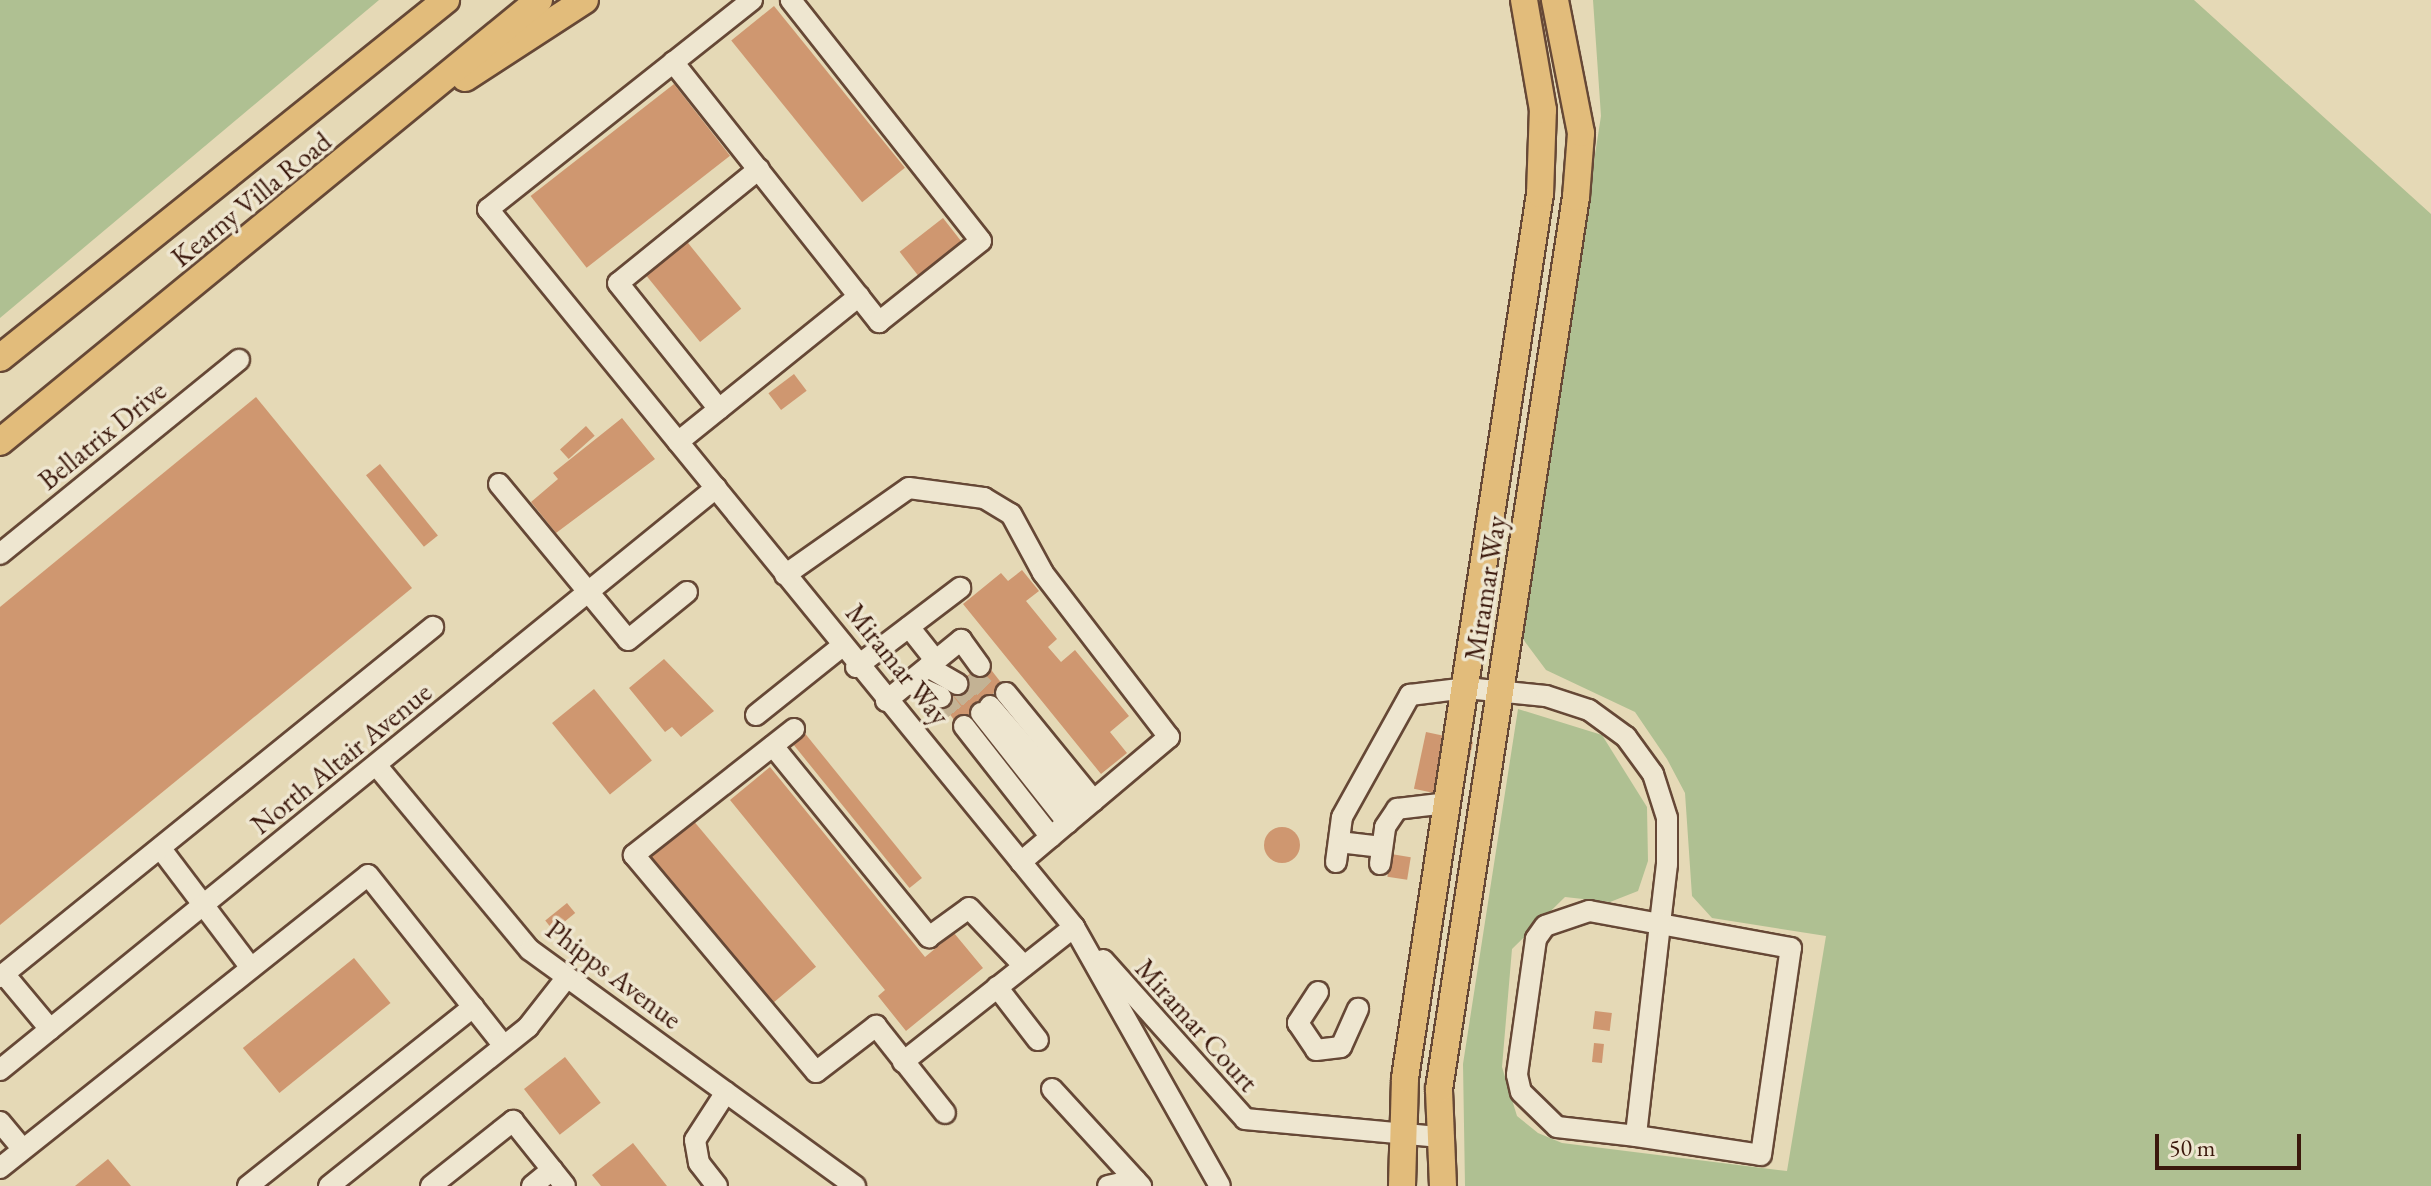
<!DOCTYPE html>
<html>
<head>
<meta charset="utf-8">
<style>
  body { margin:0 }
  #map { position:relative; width:2431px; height:1186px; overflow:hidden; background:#e5d9b6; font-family:"EB Garamond",serif }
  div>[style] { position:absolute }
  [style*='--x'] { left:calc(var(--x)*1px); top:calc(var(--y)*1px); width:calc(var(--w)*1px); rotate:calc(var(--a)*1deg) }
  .green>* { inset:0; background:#afc092 }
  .building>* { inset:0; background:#cf9770; transform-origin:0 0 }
  .round { border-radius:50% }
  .minor-tunnel>* { height:20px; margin-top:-10px; transform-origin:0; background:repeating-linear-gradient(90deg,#c3b294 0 20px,transparent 0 30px) }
  .roads { filter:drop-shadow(2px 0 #664836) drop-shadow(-2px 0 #664836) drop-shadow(0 2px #664836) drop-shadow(0 -2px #664836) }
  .minor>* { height:20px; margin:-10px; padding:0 10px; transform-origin:10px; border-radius:10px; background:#eee6d0 }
  .major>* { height:26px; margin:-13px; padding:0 13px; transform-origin:13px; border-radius:13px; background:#e2bc7b }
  span { translate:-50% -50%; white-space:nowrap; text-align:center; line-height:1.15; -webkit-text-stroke:7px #eee6d0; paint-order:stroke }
  .street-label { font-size:28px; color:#3b180c }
  .scale { position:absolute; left:2155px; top:1134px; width:146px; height:36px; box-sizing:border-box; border:4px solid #3b180c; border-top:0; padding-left:10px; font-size:24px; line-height:28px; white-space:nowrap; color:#3b180c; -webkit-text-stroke:6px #eee6d0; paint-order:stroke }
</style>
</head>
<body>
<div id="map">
  <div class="green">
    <div style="clip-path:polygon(0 0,379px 0,0 318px)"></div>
    <div style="clip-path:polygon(1593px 0,2194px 0,2431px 214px,2431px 1186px,1465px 1186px,1463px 1064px,1518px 709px,1602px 735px,1647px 807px,1648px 861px,1638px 891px,1610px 902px,1565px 897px,1512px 949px,1502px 1067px,1517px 1116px,1538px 1133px,1562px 1143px,1787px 1171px,1826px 936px,1712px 918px,1692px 896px,1685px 793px,1667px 759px,1635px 712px,1546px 670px,1520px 635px,1601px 116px)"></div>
  </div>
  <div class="building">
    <div style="left:774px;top:6px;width:208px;height:55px;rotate:51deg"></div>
    <div style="left:674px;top:84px;width:91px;height:182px;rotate:52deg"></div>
    <div style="left:943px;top:218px;width:34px;height:55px;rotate:52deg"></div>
    <div style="left:684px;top:238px;width:91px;height:53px;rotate:51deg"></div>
    <div style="left:794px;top:374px;width:21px;height:32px;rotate:53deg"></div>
    <div style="clip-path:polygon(256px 397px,412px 588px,0 925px,0 607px)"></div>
    <div style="clip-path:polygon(622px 418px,655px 459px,556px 533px,531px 502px,558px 479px,553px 473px)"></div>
    <div style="left:586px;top:426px;width:13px;height:35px;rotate:48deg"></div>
    <div style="left:380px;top:464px;width:92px;height:18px;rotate:51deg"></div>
    <div style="clip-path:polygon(1022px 570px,1039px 591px,1026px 601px,1057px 639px,1048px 647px,1061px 662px,1075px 650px,1129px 716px,1110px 732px,1127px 753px,1101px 774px,963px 604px,1001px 573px,1008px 581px)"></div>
    <div style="clip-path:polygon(664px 659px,714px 711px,681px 737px,672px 727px,665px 732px,629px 688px)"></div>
    <div style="left:985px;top:662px;width:37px;height:60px;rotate:52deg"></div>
    <div style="left:594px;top:689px;width:92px;height:54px;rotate:51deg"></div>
    <div style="left:803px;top:731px;width:189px;height:16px;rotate:51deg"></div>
    <div style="left:1426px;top:732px;width:48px;height:58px;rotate:12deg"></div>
    <div style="clip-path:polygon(770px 767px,925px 957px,954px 933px,983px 968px,906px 1031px,878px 996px,885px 990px,730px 800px)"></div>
    <div style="left:692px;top:819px;width:193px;height:57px;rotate:50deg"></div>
    <div class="round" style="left:1264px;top:827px;width:36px;height:36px"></div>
    <div style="left:1391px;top:854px;width:20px;height:23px;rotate:9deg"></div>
    <div style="left:567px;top:903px;width:13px;height:28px;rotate:51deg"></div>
    <div style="left:354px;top:958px;width:58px;height:143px;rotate:51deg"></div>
    <div style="left:1595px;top:1011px;width:17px;height:18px;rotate:7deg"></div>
    <div style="left:1594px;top:1043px;width:10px;height:19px;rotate:6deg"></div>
    <div style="left:565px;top:1057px;width:58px;height:52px;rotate:52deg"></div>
    <div style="clip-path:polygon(633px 1143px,667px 1186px,601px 1186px,592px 1175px)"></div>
    <div style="clip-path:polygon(108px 1159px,131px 1186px,75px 1186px)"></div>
  </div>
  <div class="minor-tunnel">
    <div style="--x:970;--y:674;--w:37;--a:44"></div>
    <div style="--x:957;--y:684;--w:38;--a:50"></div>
    <div style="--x:941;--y:697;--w:37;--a:52"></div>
  </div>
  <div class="roads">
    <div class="minor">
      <div style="--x:752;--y:0;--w:337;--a:141.6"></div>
      <div style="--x:488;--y:209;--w:927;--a:50.78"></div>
      <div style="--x:1074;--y:927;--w:297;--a:60.6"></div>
      <div style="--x:673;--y:62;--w:332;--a:51.6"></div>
      <div style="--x:879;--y:322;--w:130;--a:-38.5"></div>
      <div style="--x:981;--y:241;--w:307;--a:-128.3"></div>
      <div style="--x:759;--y:169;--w:181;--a:141"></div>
      <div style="--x:618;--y:283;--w:161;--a:51.3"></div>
      <div style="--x:719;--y:409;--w:180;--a:-38.9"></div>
      <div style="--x:678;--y:442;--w:53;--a:-38.8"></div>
      <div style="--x:499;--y:484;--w:202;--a:50.4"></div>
      <div style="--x:628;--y:640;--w:76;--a:-39.1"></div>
      <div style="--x:0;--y:554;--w:308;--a:-39.1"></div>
      <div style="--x:785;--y:575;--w:151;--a:-35.1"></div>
      <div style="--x:909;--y:488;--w:76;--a:7.6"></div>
      <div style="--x:984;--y:498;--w:31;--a:31"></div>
      <div style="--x:1011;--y:514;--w:67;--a:61.5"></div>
      <div style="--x:1043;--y:573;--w:207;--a:52.5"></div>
      <div style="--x:1169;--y:737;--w:194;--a:139.8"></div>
      <div style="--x:909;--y:627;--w:43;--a:51.5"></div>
      <div style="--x:856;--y:667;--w:131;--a:-37.2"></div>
      <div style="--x:928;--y:667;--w:34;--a:30"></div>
      <div style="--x:909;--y:683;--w:35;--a:24"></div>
      <div style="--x:1006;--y:693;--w:139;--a:50.8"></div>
      <div style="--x:886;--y:701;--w:97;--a:-39.1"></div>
      <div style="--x:961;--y:640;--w:32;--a:54"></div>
      <div style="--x:990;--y:706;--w:139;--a:49.1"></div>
      <div style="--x:981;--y:713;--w:140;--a:51.7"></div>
      <div style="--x:756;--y:715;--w:109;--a:-38.7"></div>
      <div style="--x:964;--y:726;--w:141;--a:51.9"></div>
      <div style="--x:794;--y:729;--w:204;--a:141.8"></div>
      <div style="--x:634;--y:855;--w:283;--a:50"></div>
      <div style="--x:816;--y:1072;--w:76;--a:-37.5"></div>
      <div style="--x:876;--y:1026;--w:111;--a:51.6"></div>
      <div style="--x:773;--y:746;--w:247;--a:50.8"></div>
      <div style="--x:929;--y:937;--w:49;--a:-35.9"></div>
      <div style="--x:969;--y:908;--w:80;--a:46.5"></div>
      <div style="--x:377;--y:766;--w:239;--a:50.3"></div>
      <div style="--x:530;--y:950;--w:402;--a:36"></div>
      <div style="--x:1339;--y:842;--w:43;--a:6.6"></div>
      <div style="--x:161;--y:849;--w:149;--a:52.9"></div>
      <div style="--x:1336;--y:862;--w:45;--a:-82.4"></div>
      <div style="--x:1342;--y:817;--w:140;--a:-60.9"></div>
      <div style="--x:1410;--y:695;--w:56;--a:-7.1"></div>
      <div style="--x:1466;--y:688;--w:80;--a:5.7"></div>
      <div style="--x:1546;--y:696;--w:45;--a:18"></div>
      <div style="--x:1589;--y:710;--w:46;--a:36.1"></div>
      <div style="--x:1626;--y:737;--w:46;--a:53.9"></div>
      <div style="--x:1653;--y:774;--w:46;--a:72.3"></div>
      <div style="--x:1667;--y:818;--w:46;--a:90"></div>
      <div style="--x:1667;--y:864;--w:60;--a:96.7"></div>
      <div style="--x:1660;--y:924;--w:213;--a:96.5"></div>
      <div style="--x:1636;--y:1136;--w:126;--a:8.6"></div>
      <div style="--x:1761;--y:1155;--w:209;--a:-81.8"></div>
      <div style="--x:1791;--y:948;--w:133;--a:-169.6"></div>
      <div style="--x:1660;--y:924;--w:72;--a:-169.6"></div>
      <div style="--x:1589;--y:911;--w:46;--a:161.2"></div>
      <div style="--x:1545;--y:926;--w:16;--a:125"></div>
      <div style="--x:1536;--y:939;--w:137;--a:98"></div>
      <div style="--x:1517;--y:1075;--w:17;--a:77"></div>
      <div style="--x:1521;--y:1092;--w:50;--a:44.2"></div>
      <div style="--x:1557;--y:1127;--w:80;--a:6.5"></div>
      <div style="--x:1380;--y:864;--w:37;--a:-82"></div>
      <div style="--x:1385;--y:827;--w:22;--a:-56"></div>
      <div style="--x:1397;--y:809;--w:50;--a:-6.8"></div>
      <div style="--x:1103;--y:960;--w:213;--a:48.2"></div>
      <div style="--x:1245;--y:1119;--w:196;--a:5.3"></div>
      <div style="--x:4;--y:974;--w:72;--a:50.1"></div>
      <div style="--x:0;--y:977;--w:557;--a:-38.95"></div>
      <div style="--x:997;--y:987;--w:67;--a:52.3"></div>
      <div style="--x:1318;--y:992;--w:37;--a:123"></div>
      <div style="--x:1298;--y:1023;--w:32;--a:56"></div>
      <div style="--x:1316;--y:1050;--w:25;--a:-7"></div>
      <div style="--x:1341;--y:1047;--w:42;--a:-65.9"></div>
      <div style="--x:903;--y:1062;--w:218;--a:-38.3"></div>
      <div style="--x:0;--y:1070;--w:923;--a:-39.11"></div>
      <div style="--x:1052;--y:1089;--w:132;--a:47.5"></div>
      <div style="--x:0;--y:1122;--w:35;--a:50"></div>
      <div style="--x:0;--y:1168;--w:470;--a:-38.5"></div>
      <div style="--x:368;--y:875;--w:218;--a:51.5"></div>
      <div style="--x:248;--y:1186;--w:288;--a:-38.5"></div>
      <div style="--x:329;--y:1186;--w:255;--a:-38.6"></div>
      <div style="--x:528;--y:1027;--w:63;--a:-52"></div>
      <div style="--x:431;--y:1186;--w:105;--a:-38.4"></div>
      <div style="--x:513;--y:1121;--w:83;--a:51.3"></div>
      <div style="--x:532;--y:1186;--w:26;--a:-39"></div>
      <div style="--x:717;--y:1186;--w:29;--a:-128"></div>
      <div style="--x:699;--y:1163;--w:23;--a:-100"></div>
      <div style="--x:695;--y:1140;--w:57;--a:-57.1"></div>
      <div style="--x:1108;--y:1186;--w:28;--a:-13"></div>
    </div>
    <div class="major">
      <div style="--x:465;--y:78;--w:143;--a:-33"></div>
      <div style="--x:0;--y:358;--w:572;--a:-38.75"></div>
      <div style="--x:0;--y:442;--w:697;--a:-39.35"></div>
      <div style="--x:1402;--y:1186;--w:108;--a:-88.4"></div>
      <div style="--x:1405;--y:1078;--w:894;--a:-81.32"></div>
      <div style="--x:1540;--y:194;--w:84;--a:-88"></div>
      <div style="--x:1543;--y:110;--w:112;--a:-99.8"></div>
      <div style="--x:1443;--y:1186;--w:97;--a:-92.4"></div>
      <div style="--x:1439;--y:1089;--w:902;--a:-81.27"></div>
      <div style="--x:1576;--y:197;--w:64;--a:-85.5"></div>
      <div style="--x:1581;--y:133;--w:136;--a:-101.1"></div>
    </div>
  </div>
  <div class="street-label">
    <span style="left:251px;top:199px;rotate:-39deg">Kearny Villa Road</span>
    <span style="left:102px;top:435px;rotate:-39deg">Bellatrix Drive</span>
    <span style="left:1485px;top:588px;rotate:-81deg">Miramar Way</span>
    <span style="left:898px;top:664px;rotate:51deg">Miramar Way</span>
    <span style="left:341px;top:758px;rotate:-39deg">North Altair Avenue</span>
    <span style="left:614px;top:974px;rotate:37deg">Phipps Avenue</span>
    <span style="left:1197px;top:1025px;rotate:48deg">Miramar Court</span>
  </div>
  <div class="scale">50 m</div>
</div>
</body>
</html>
